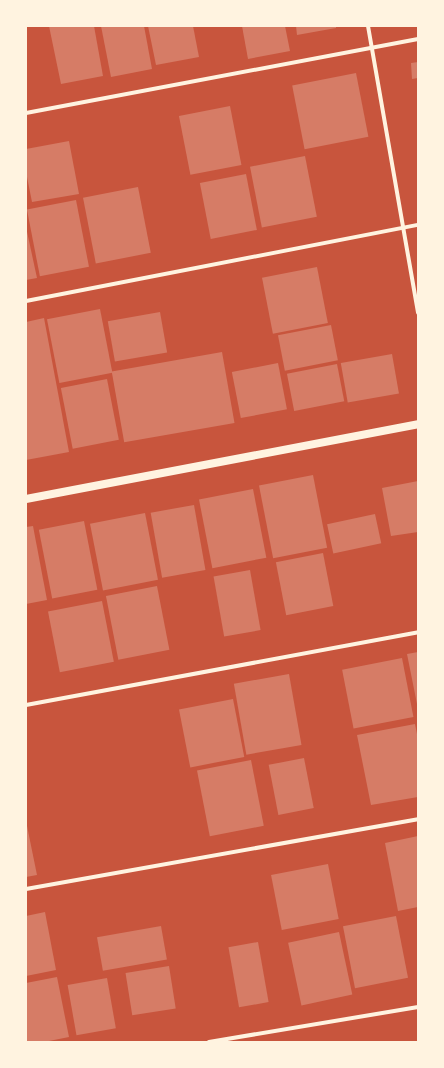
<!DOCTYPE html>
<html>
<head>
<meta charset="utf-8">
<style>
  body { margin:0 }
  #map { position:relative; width:444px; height:1068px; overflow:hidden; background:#c8553d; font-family:"Roboto Serif",serif }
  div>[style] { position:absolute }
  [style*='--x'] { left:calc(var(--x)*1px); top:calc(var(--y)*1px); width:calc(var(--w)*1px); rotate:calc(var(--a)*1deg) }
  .building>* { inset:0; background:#d67c66; transform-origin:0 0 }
  .minor>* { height:4px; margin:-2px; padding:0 2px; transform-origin:2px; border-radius:2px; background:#fff3e0 }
  .secondary>* { height:8px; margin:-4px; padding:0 4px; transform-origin:4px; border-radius:4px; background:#fff3e0 }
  span { translate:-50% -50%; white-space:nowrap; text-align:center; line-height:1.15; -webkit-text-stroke:3px #fff3e0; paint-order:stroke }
  .frame { position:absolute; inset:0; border:27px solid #fff3e0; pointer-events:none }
</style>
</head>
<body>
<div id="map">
  <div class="building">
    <div style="clip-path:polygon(49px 26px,94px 26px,103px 76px,61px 84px)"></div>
    <div style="clip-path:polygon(101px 26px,144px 26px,152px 69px,111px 77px)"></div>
    <div style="clip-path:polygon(148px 26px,193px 26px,199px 57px,156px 65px)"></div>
    <div style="clip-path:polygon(242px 26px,285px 26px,290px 51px,248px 59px)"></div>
    <div style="clip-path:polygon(296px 26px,336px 26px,336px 28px,297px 35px)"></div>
    <div style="clip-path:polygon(418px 62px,418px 78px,412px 79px,411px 63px)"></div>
    <div style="left:356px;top:73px;width:65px;height:65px;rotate:79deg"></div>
    <div style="left:230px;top:106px;width:60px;height:52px;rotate:79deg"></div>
    <div style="clip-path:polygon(69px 141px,79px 194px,32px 202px,26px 172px,26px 149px)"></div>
    <div style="left:305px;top:156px;width:62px;height:56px;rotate:79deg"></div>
    <div style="left:246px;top:174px;width:57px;height:47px;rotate:79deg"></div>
    <div style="left:138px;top:187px;width:67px;height:56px;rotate:79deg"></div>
    <div style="left:76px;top:200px;width:68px;height:50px;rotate:79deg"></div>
    <div style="clip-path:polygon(26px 227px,37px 278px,26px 280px)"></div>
    <div style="left:317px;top:267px;width:57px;height:56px;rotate:79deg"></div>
    <div style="left:100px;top:309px;width:65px;height:54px;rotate:79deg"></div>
    <div style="left:160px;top:312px;width:41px;height:53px;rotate:80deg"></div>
    <div style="clip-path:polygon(44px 318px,69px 452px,26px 460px,26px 322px)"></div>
    <div style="left:331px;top:325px;width:36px;height:54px;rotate:79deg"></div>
    <div style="left:222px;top:352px;width:72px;height:112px;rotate:80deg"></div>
    <div style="left:392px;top:354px;width:40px;height:52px;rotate:80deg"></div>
    <div style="left:278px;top:363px;width:47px;height:47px;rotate:79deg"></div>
    <div style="left:337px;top:364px;width:38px;height:51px;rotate:79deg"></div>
    <div style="left:107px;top:379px;width:62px;height:47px;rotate:79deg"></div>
    <div style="left:313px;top:475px;width:74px;height:55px;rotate:79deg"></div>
    <div style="clip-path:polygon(418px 481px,418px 532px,391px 536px,382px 488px)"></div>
    <div style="left:253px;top:489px;width:70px;height:55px;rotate:79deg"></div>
    <div style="left:194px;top:505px;width:66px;height:44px;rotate:80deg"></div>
    <div style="left:145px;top:513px;width:68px;height:56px;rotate:79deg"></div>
    <div style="left:375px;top:514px;width:30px;height:49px;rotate:78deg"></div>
    <div style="left:84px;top:521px;width:70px;height:46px;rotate:79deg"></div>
    <div style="clip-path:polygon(33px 526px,47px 600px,26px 604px,26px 527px)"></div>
    <div style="left:323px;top:553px;width:54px;height:48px;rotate:79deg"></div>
    <div style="left:250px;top:570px;width:61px;height:37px;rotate:80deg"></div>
    <div style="left:157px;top:586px;width:65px;height:52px;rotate:79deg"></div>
    <div style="left:102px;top:601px;width:62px;height:55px;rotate:79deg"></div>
    <div style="clip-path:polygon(418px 652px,418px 704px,417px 704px,407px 654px)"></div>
    <div style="left:402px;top:658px;width:60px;height:61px;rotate:79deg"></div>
    <div style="left:289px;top:674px;width:72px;height:56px;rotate:80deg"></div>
    <div style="left:233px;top:699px;width:59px;height:55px;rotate:79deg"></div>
    <div style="clip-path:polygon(415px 724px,418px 739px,418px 797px,371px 805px,357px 735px)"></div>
    <div style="left:304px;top:758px;width:51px;height:36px;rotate:79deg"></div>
    <div style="left:251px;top:760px;width:67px;height:55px;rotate:79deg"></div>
    <div style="clip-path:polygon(26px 821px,37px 875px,26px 877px)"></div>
    <div style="clip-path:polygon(418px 836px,418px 907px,398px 911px,385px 843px)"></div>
    <div style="left:328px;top:864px;width:56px;height:58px;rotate:79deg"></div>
    <div style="clip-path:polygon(45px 912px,56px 970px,26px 976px,26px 916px)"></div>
    <div style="left:396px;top:916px;width:63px;height:54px;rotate:79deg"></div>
    <div style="left:161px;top:926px;width:34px;height:65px;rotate:80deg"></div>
    <div style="left:339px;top:932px;width:64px;height:52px;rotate:78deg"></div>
    <div style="left:258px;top:942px;width:61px;height:30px;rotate:80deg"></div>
    <div style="left:169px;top:966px;width:43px;height:44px;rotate:81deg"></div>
    <div style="clip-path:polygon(57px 977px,69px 1037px,44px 1042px,26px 1042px,26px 983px)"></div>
    <div style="left:107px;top:978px;width:51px;height:40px;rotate:80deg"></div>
  </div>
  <div class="minor">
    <div style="--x:368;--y:26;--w:291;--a:80.1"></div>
    <div style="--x:26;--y:113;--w:399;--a:-10.7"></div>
    <div style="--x:26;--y:301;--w:399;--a:-11"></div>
    <div style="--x:26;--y:705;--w:399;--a:-10.5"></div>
    <div style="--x:26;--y:889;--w:398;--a:-10.1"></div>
    <div style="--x:209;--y:1042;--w:212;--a:-9.5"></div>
  </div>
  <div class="secondary">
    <div style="--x:26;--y:499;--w:399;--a:-10.8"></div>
  </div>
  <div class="frame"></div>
</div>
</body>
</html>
